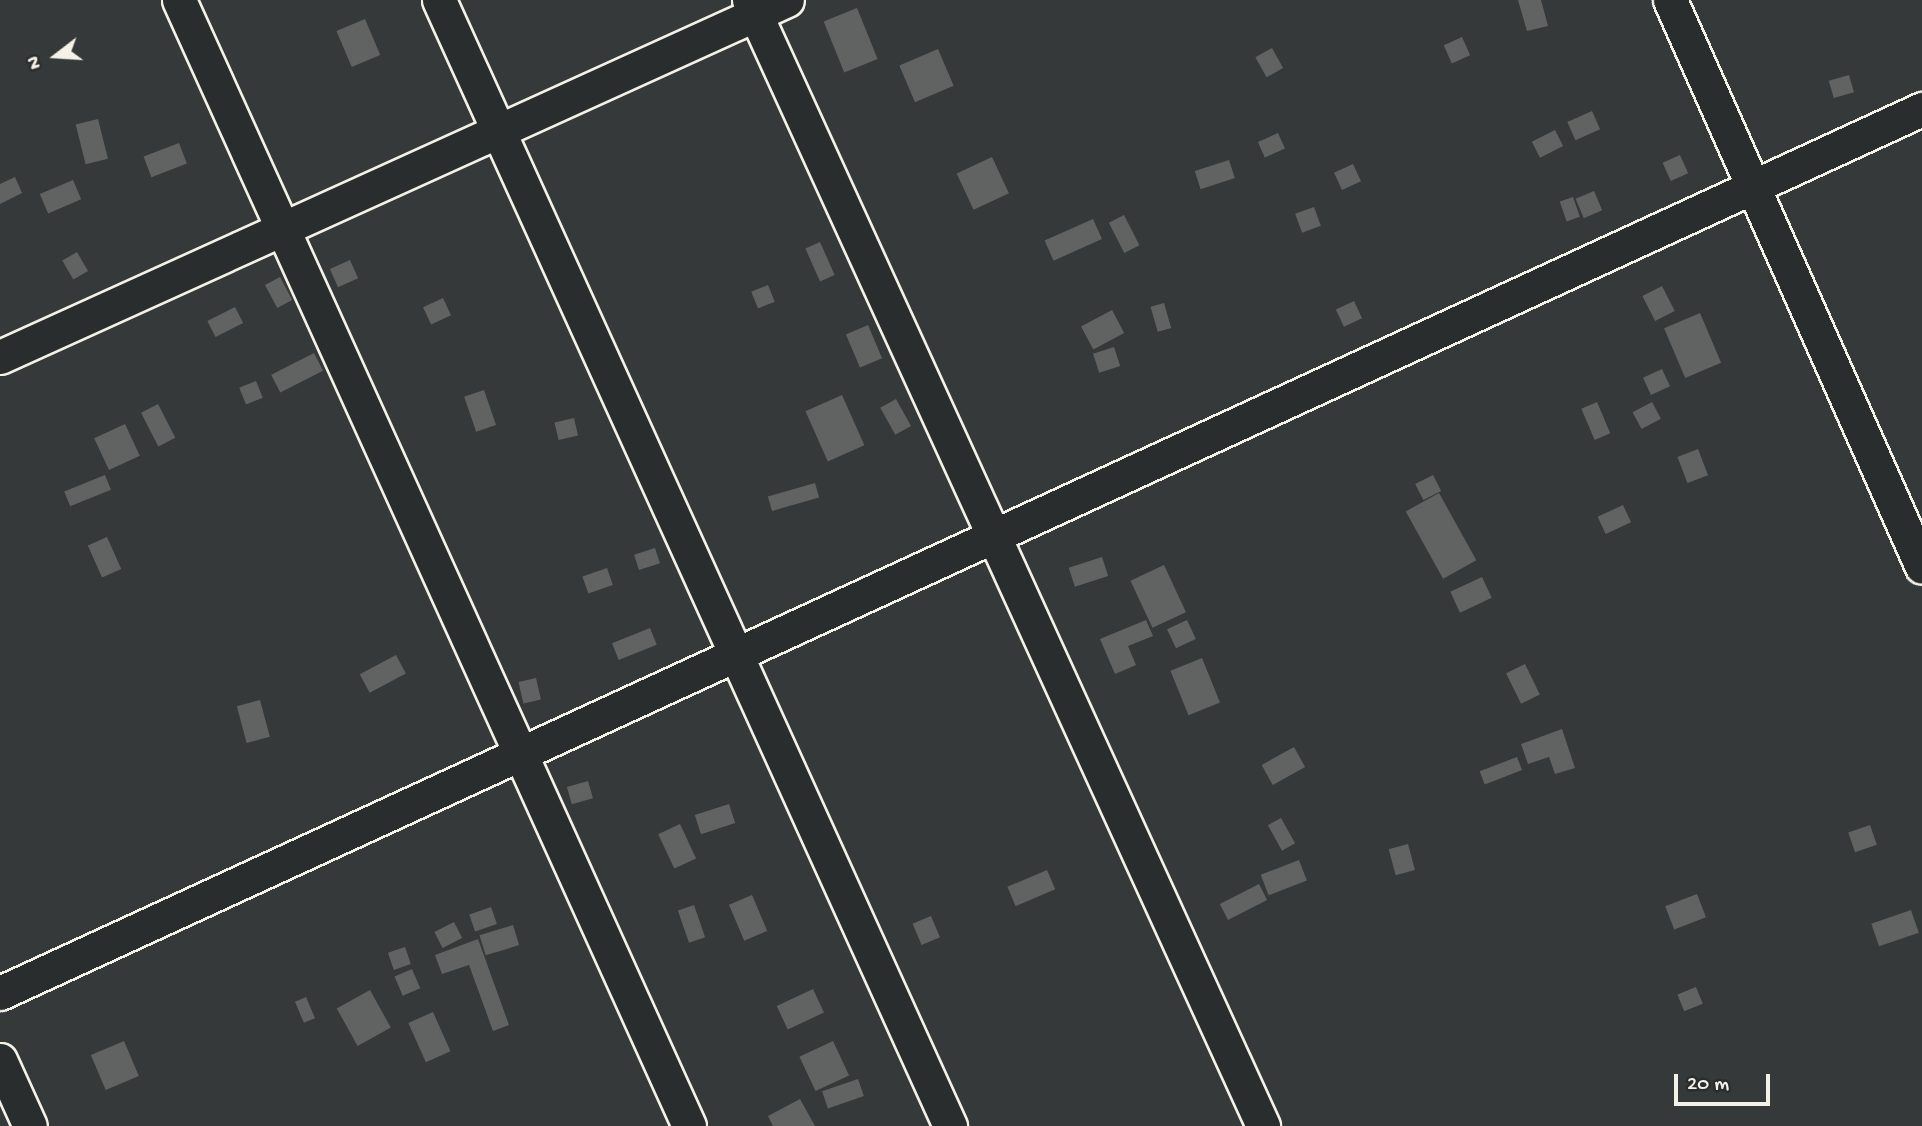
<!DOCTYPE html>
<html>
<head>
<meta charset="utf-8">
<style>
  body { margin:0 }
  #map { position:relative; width:1922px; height:1126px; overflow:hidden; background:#363939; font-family:"Gochi Hand",sans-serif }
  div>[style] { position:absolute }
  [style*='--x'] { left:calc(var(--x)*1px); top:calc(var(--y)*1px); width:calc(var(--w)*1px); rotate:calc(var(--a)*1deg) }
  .building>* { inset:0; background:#616362; transform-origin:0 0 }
  .roads { filter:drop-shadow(2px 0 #f4f1e8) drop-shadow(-2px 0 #f4f1e8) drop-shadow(0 2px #f4f1e8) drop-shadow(0 -2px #f4f1e8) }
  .minor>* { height:33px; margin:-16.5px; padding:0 16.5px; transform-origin:16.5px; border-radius:16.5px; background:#2a2d2e }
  span { translate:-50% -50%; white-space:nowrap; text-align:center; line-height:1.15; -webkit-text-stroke:5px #2a2d2e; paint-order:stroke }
  .north { position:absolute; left:21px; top:21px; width:70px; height:70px; -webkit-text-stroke:5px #2a2d2e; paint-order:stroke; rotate:253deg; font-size:19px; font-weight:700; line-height:28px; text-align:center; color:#f4f1e8 }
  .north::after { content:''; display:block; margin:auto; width:24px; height:32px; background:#f4f1e8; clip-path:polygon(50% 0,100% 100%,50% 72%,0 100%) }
  .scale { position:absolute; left:1674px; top:1074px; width:96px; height:32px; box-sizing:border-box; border:4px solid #f4f1e8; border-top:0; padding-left:9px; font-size:21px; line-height:24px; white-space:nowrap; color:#f4f1e8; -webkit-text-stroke:5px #2a2d2e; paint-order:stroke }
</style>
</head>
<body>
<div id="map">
  <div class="building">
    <div style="clip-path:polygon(1518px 0,1541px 0,1548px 26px,1527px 31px)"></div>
    <div style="left:857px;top:8px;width:55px;height:36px;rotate:68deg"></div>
    <div style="left:365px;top:19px;width:39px;height:31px;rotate:67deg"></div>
    <div style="left:1462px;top:37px;width:20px;height:20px;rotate:66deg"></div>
    <div style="left:1272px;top:48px;width:23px;height:19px;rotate:61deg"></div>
    <div style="left:938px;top:49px;width:40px;height:42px;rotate:67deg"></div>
    <div style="left:1849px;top:75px;width:18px;height:21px;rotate:74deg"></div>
    <div style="left:1592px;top:111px;width:20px;height:27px;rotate:66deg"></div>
    <div style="left:98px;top:119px;width:41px;height:23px;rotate:76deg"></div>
    <div style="left:1555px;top:130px;width:18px;height:26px;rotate:63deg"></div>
    <div style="left:1278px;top:133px;width:17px;height:22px;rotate:66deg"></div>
    <div style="left:179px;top:143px;width:22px;height:38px;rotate:69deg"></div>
    <div style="left:1680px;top:155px;width:20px;height:19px;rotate:66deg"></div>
    <div style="left:992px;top:157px;width:40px;height:39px;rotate:65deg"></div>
    <div style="left:1229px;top:160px;width:19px;height:36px;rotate:72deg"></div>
    <div style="left:1353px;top:164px;width:19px;height:21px;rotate:65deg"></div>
    <div style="clip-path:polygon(15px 177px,22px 193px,0 204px,0 184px)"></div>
    <div style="left:73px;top:180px;width:21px;height:36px;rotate:67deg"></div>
    <div style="left:1594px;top:191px;width:21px;height:20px;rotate:67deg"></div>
    <div style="left:1573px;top:197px;width:21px;height:14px;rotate:71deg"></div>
    <div style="left:1314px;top:207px;width:20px;height:20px;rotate:70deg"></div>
    <div style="left:1124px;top:215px;width:34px;height:17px;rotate:63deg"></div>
    <div style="left:1093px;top:219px;width:22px;height:53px;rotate:66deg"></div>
    <div style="left:820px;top:242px;width:36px;height:16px;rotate:66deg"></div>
    <div style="left:77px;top:252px;width:22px;height:17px;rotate:60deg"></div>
    <div style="left:350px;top:260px;width:20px;height:22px;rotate:66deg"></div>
    <div style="left:280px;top:277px;width:26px;height:17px;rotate:62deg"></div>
    <div style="left:768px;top:285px;width:18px;height:18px;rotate:68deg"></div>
    <div style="left:1662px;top:286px;width:28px;height:22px;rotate:63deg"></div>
    <div style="left:443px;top:298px;width:19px;height:22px;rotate:65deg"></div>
    <div style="left:1354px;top:301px;width:19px;height:20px;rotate:65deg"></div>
    <div style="left:1164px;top:303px;width:26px;height:14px;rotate:74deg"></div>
    <div style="left:235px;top:307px;width:18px;height:31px;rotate:63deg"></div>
    <div style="left:1112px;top:310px;width:26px;height:35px;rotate:62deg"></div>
    <div style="left:1700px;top:313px;width:54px;height:39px;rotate:67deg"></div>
    <div style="left:868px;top:325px;width:36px;height:24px;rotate:67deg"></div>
    <div style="left:1114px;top:347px;width:20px;height:22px;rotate:72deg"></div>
    <div style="left:314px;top:353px;width:20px;height:48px;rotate:63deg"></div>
    <div style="left:1662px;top:369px;width:19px;height:21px;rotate:65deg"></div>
    <div style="left:256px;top:381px;width:18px;height:18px;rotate:68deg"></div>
    <div style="left:484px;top:390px;width:37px;height:21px;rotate:71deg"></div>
    <div style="left:842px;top:395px;width:55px;height:40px;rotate:66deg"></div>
    <div style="left:896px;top:399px;width:31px;height:18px;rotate:61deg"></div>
    <div style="left:1597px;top:402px;width:34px;height:17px;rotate:67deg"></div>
    <div style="left:1652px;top:402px;width:19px;height:22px;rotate:62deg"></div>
    <div style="left:158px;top:404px;width:38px;height:19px;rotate:63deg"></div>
    <div style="left:574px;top:418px;width:18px;height:20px;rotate:77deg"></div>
    <div style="left:125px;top:424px;width:35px;height:34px;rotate:65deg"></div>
    <div style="left:1698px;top:449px;width:28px;height:22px;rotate:69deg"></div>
    <div style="left:105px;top:475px;width:16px;height:44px;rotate:68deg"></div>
    <div style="left:1433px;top:475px;width:18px;height:20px;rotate:63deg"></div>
    <div style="left:815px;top:483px;width:15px;height:49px;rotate:74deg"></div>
    <div style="left:1439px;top:493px;width:77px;height:38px;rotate:61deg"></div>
    <div style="left:1623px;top:505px;width:19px;height:28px;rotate:65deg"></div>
    <div style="left:107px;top:537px;width:35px;height:21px;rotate:66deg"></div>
    <div style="left:655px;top:548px;width:16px;height:22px;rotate:72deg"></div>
    <div style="left:1102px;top:557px;width:20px;height:35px;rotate:72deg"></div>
    <div style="left:1164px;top:565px;width:52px;height:37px;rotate:65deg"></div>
    <div style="left:607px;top:568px;width:18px;height:26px;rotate:71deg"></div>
    <div style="left:1482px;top:577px;width:23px;height:35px;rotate:65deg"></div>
    <div style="clip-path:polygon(1146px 620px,1153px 636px,1128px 646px,1136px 665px,1115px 674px,1100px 639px)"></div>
    <div style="left:1187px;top:620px;width:21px;height:22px;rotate:65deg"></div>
    <div style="left:650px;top:628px;width:18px;height:41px;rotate:68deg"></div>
    <div style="left:396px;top:655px;width:21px;height:41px;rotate:62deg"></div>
    <div style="left:1202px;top:658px;width:48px;height:34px;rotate:68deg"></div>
    <div style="left:1525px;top:664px;width:34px;height:21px;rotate:64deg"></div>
    <div style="left:536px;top:678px;width:22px;height:18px;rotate:77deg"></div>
    <div style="left:260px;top:700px;width:38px;height:24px;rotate:75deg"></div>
    <div style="clip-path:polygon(1562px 729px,1575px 768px,1555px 774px,1549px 757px,1528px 764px,1521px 744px)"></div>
    <div style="left:1294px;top:747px;width:23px;height:37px;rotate:61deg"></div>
    <div style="left:1517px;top:757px;width:14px;height:40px;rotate:69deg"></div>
    <div style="left:588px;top:781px;width:18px;height:22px;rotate:74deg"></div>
    <div style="left:729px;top:804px;width:20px;height:36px;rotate:72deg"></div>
    <div style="left:1281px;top:818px;width:29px;height:15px;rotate:61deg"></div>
    <div style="left:680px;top:824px;width:38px;height:24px;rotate:65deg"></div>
    <div style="left:1870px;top:825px;width:21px;height:23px;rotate:71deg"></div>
    <div style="left:1408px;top:844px;width:27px;height:20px;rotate:75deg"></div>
    <div style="left:1299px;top:860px;width:22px;height:41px;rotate:69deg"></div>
    <div style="left:1047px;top:870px;width:21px;height:43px;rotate:67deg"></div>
    <div style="left:1259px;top:884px;width:18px;height:44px;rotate:63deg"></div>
    <div style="left:1697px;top:894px;width:25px;height:34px;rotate:69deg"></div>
    <div style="left:752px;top:895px;width:39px;height:25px;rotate:67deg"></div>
    <div style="left:694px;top:905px;width:34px;height:17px;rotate:71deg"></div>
    <div style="left:491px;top:907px;width:18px;height:23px;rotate:71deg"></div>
    <div style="left:1911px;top:910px;width:24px;height:42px;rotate:71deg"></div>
    <div style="left:931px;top:916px;width:23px;height:20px;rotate:67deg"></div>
    <div style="left:454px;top:922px;width:18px;height:22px;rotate:63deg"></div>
    <div style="left:513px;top:925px;width:21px;height:35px;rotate:73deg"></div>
    <div style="clip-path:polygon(478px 939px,509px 1025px,493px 1031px,469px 965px,442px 974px,435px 955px)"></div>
    <div style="left:405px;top:947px;width:18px;height:18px;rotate:71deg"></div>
    <div style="left:412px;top:969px;width:21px;height:19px;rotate:67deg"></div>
    <div style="left:1696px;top:987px;width:18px;height:20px;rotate:68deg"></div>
    <div style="left:813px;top:989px;width:26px;height:40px;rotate:65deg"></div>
    <div style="left:370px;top:990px;width:43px;height:38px;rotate:61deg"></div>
    <div style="left:306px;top:997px;width:23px;height:12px;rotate:67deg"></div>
    <div style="left:433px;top:1012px;width:43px;height:27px;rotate:66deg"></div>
    <div style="left:124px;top:1041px;width:38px;height:36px;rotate:67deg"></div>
    <div style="left:833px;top:1041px;width:38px;height:37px;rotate:65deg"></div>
    <div style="left:858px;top:1079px;width:18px;height:38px;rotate:71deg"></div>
    <div style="clip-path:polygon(800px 1099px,815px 1126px,773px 1126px,768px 1116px)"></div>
  </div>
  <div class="roads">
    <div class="minor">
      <div style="--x:179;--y:0;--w:1236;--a:65.63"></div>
      <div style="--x:439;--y:0;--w:1237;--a:65.59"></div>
      <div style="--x:749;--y:0;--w:1238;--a:65.46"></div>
      <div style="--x:1670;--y:0;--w:620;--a:66.04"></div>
      <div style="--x:0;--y:357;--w:864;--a:-24.4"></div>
      <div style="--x:0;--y:993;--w:2116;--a:-24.7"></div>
      <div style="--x:0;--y:1060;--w:72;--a:65.6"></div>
    </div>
  </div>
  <div class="north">N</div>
  <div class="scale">20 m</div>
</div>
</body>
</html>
